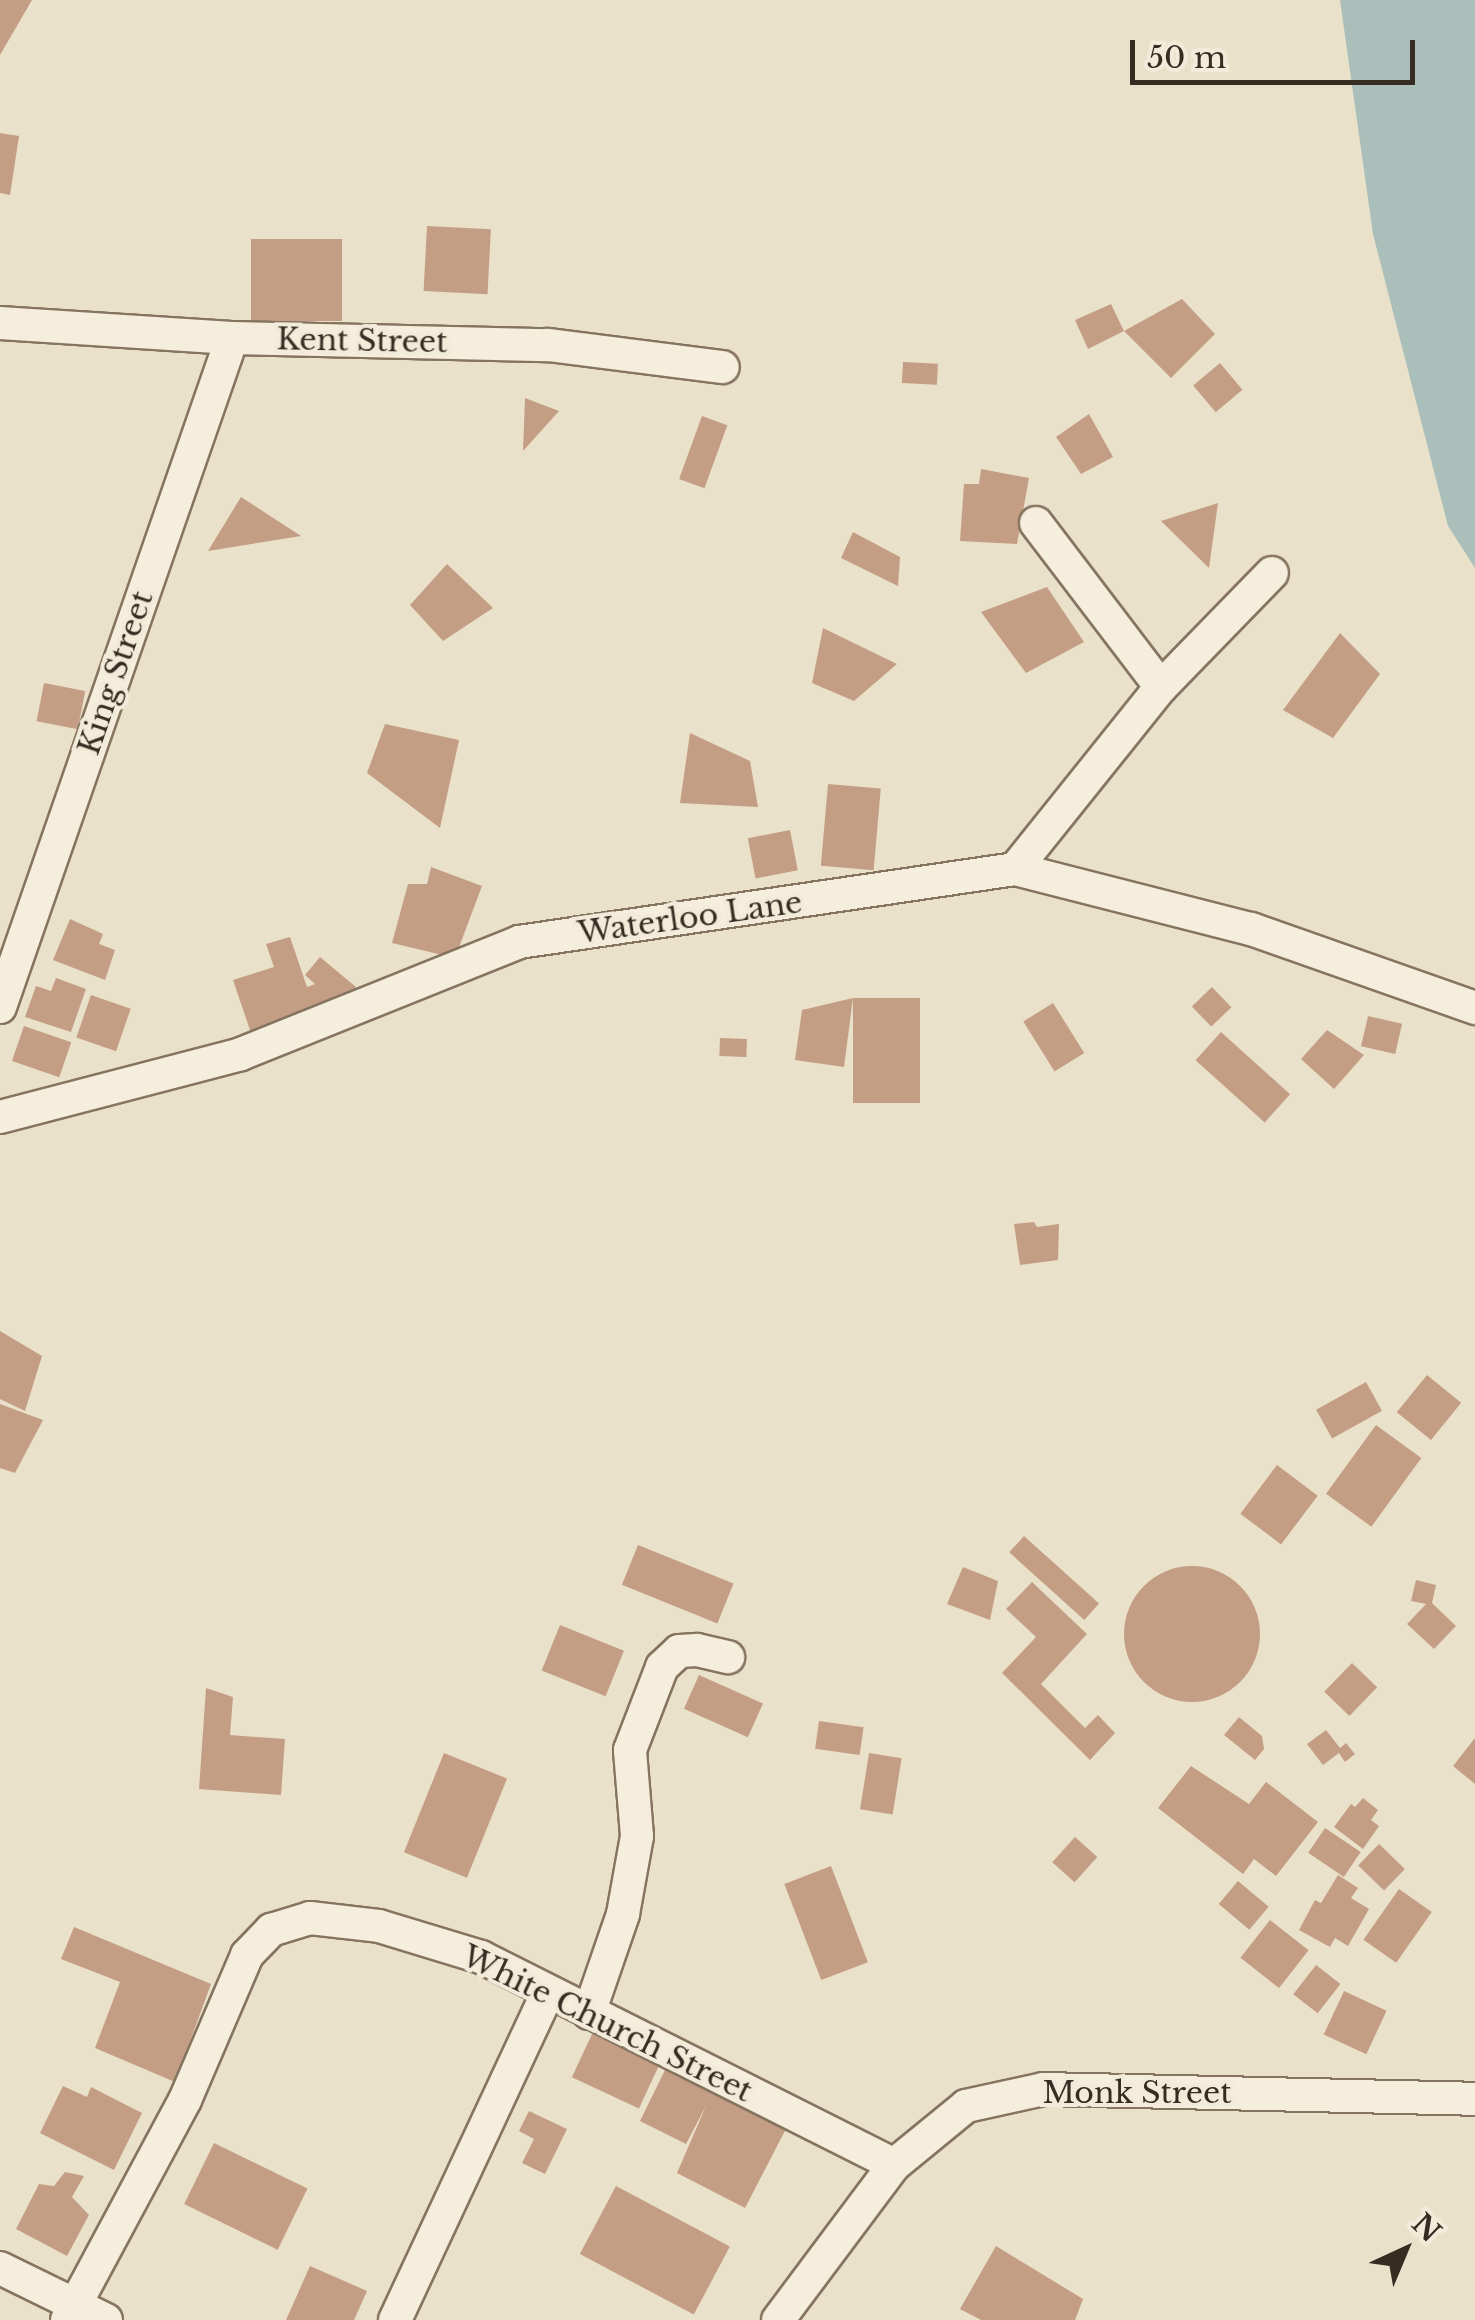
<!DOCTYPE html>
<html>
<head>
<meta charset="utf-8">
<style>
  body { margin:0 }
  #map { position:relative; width:1475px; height:2320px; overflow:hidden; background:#eae1ca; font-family:"Libre Baskerville",serif }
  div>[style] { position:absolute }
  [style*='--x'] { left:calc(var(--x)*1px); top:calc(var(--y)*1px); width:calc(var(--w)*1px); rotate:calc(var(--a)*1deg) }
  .water>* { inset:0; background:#aabfb9 }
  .building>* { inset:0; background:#c49e84; transform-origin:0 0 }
  .round { border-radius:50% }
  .roads { filter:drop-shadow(2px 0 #857460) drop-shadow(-2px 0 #857460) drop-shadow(0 2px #857460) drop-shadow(0 -2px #857460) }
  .minor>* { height:32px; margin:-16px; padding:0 16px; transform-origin:16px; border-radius:16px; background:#f6eedc }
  span { translate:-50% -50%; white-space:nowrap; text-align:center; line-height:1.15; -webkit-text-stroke:8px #f2ebd9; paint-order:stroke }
  .street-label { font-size:30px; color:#372c22 }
  .north { position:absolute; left:1355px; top:2200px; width:100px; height:100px; -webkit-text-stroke:8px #f2ebd9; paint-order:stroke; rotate:44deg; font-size:28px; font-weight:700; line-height:40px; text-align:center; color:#372c22 }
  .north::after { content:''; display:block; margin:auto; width:35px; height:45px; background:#372c22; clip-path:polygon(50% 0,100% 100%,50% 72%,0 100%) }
  .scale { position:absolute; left:1130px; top:40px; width:285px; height:45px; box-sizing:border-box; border:5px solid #372c22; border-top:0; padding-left:12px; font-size:30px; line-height:35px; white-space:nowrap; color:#372c22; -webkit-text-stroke:8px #f2ebd9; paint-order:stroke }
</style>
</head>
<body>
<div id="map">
  <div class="water">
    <div style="clip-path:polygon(1340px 0,1475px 0,1475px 568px,1448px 526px,1373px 234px)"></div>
  </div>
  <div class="building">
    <div style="clip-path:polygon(0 0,32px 0,0 55px)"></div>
    <div style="clip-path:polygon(0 133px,19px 136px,10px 195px,0 193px)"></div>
    <div style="left:427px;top:226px;width:64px;height:65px;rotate:3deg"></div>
    <div style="left:251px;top:239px;width:91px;height:82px"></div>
    <div style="clip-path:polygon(1182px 299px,1215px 334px,1171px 378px,1124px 331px,1088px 349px,1075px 320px,1111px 304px,1124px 331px)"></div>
    <div style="left:903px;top:362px;width:35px;height:21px;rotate:3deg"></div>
    <div style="left:1220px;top:363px;width:35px;height:35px;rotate:50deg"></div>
    <div style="clip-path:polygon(525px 398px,559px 411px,523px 451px)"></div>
    <div style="clip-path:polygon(1089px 414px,1113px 457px,1081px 474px,1056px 437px)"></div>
    <div style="left:702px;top:416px;width:27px;height:67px;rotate:20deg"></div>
    <div style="clip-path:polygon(981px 469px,1029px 478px,1017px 544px,960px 541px,964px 484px,979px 484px)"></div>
    <div style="clip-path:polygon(241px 497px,301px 536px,208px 551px)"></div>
    <div style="clip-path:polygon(1218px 503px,1209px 568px,1161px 521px)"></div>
    <div style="clip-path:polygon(853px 532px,900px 557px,898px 586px,841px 558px)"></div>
    <div style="clip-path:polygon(447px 564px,493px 608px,443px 641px,410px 605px)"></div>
    <div style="clip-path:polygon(1047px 587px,1084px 642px,1026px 673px,981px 612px)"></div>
    <div style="clip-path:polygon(823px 628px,897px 664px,854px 701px,812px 683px)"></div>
    <div style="clip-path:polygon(1340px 633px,1380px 674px,1333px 738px,1283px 710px)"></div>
    <div style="left:44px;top:683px;width:42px;height:39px;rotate:11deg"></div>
    <div style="clip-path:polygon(385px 724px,459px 740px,440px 828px,367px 773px)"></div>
    <div style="clip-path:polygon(690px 733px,750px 761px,758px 807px,680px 803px)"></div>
    <div style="left:828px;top:784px;width:53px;height:82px;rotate:5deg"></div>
    <div style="left:790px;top:830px;width:41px;height:43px;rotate:79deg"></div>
    <div style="clip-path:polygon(431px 867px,482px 886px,455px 958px,392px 943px,408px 884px,427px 884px)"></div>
    <div style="clip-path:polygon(70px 919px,103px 934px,99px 944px,115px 950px,105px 980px,53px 960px)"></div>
    <div style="clip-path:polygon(290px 937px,307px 987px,315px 984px,305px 975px,320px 957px,356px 987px,347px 998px,343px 993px,316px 1006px,318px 1010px,251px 1033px,233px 980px,274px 967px,266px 944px)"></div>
    <div style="clip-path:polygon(56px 978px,86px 989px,71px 1032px,25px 1017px,36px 986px,51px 991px)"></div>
    <div style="left:1212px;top:987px;width:28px;height:28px;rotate:46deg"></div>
    <div style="left:91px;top:995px;width:42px;height:45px;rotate:19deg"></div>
    <div style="clip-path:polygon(853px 998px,844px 1067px,795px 1060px,802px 1010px)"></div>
    <div style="left:853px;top:998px;width:67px;height:105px"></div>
    <div style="left:1053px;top:1003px;width:59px;height:35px;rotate:58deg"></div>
    <div style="left:1368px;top:1016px;width:35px;height:31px;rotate:13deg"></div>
    <div style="left:24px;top:1026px;width:50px;height:37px;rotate:19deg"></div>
    <div style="clip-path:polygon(1327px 1030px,1364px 1055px,1334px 1089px,1301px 1059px)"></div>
    <div style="left:1221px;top:1032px;width:93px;height:38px;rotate:42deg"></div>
    <div style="left:720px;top:1038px;width:27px;height:18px;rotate:2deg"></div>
    <div style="clip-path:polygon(1034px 1222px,1037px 1227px,1059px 1224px,1058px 1260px,1020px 1265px,1014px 1224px)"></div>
    <div style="clip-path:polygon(0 1331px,42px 1356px,25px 1411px,0 1399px)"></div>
    <div style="left:1427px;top:1375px;width:44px;height:48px;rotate:39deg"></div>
    <div style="left:1366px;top:1382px;width:33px;height:57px;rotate:61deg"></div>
    <div style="clip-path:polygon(0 1404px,43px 1420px,15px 1473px,0 1468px)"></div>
    <div style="left:1376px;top:1425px;width:56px;height:85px;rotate:36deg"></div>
    <div style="left:1277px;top:1465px;width:51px;height:61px;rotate:37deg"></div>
    <div style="left:1024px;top:1536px;width:101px;height:22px;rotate:42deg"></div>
    <div style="left:638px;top:1545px;width:103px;height:43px;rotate:22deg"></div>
    <div class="round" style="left:1124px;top:1566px;width:136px;height:136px"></div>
    <div style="clip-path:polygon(963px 1567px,998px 1581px,990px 1620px,947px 1604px)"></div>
    <div style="clip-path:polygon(1416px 1580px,1436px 1585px,1432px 1603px,1456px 1626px,1434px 1649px,1407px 1624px,1426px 1604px,1411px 1601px)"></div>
    <div style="clip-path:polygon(1032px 1582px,1087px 1634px,1041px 1684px,1085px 1728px,1098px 1715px,1115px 1733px,1090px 1760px,1002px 1673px,1036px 1637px,1006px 1609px)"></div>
    <div style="left:560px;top:1625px;width:69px;height:49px;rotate:22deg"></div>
    <div style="left:1352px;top:1663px;width:35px;height:40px;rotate:44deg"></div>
    <div style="left:699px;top:1675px;width:70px;height:37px;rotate:24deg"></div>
    <div style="clip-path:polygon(206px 1688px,233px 1697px,230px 1735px,285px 1739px,281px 1795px,199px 1789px)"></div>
    <div style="clip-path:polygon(1239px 1717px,1262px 1736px,1264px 1749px,1255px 1760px,1224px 1735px)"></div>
    <div style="left:819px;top:1721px;width:45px;height:28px;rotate:8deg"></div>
    <div style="clip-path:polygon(1326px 1730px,1340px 1748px,1346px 1743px,1355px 1754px,1345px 1762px,1339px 1753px,1323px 1765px,1307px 1744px)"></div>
    <div style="clip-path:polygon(1475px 1738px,1475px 1784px,1453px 1766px)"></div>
    <div style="left:444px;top:1753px;width:68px;height:107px;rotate:22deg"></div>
    <div style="left:869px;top:1753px;width:33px;height:57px;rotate:9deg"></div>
    <div style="clip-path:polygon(1191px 1766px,1249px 1804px,1266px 1782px,1318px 1822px,1276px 1876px,1254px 1859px,1243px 1874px,1158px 1808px)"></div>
    <div style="clip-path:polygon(1363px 1798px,1378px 1810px,1371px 1820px,1379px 1826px,1363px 1849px,1334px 1827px,1351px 1804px,1355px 1807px)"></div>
    <div style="left:1325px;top:1828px;width:43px;height:30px;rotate:34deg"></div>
    <div style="left:1075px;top:1837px;width:30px;height:34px;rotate:42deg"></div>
    <div style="left:1379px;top:1844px;width:36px;height:30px;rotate:44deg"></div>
    <div style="left:831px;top:1866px;width:103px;height:50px;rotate:69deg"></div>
    <div style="clip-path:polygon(1338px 1875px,1358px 1888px,1351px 1898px,1369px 1909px,1348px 1946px,1335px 1938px,1330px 1947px,1299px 1930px,1315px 1900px,1321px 1903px)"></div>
    <div style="left:1238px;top:1881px;width:40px;height:30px;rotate:40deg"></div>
    <div style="left:1399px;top:1889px;width:40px;height:62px;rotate:35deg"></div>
    <div style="left:1270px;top:1920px;width:49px;height:48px;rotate:38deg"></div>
    <div style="clip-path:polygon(74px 1927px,211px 1984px,175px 2082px,95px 2048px,120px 1982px,61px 1959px)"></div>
    <div style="left:1316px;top:1965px;width:31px;height:37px;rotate:38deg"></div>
    <div style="left:1344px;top:1991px;width:47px;height:48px;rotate:25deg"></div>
    <div style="left:593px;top:2032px;width:74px;height:50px;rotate:25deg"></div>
    <div style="clip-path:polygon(666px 2068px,788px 2125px,745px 2208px,677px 2173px,706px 2106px,686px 2144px,640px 2121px)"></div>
    <div style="clip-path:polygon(63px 2086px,87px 2097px,91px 2087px,142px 2113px,114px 2170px,40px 2133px)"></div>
    <div style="clip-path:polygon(529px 2111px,567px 2129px,545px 2174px,522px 2163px,534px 2139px,519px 2131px)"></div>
    <div style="left:214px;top:2143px;width:104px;height:68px;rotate:26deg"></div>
    <div style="clip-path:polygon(65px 2172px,84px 2176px,72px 2197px,89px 2215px,67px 2256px,16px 2229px,39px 2184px,54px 2186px)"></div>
    <div style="left:616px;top:2186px;width:129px;height:77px;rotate:28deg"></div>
    <div style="clip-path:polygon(996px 2246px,1083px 2299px,1075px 2320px,981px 2320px,960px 2309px)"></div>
    <div style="clip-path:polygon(310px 2266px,367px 2291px,354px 2320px,286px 2320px)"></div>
  </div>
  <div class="roads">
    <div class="minor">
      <div style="--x:0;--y:323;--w:232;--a:3.7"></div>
      <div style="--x:232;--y:338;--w:316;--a:1.3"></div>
      <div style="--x:548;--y:345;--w:176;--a:7.2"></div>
      <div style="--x:1036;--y:523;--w:206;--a:52.7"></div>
      <div style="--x:1015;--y:869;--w:244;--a:14.3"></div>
      <div style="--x:1251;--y:929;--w:238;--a:19.4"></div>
      <div style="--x:0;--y:1007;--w:708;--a:-70.87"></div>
      <div style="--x:0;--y:1117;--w:249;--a:-14.6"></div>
      <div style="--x:241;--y:1054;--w:300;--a:-21.9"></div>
      <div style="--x:519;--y:942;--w:501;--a:-8.37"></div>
      <div style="--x:1015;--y:869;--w:233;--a:-51.3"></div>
      <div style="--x:1161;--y:687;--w:159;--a:-45.8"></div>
      <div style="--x:589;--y:2013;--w:105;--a:-71"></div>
      <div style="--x:623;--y:1914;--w:79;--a:-79.8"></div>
      <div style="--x:637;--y:1836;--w:86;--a:-94.7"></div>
      <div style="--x:630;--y:1750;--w:89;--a:-68.9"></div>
      <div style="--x:662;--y:1667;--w:23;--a:-43"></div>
      <div style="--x:679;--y:1651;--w:18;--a:-3"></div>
      <div style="--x:697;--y:1650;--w:32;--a:13"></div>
      <div style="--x:0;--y:2268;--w:118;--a:26.1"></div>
      <div style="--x:67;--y:2320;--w:250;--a:-61.8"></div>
      <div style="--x:185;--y:2100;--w:158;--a:-66.8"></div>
      <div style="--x:247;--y:1955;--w:35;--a:-46"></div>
      <div style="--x:271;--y:1930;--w:41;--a:-17.1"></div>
      <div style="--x:310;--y:1918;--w:69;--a:6.6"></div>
      <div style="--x:379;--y:1926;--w:107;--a:16.9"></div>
      <div style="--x:481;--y:1957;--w:462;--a:26.7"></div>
      <div style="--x:395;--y:2320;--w:362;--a:-65"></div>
      <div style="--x:778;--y:2320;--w:194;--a:-53.2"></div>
      <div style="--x:894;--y:2165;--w:93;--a:-39.3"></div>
      <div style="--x:966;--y:2106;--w:79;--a:-12.4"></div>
      <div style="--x:1043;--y:2089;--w:432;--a:1.3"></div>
    </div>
  </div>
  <div class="street-label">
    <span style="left:362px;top:341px;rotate:1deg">Kent Street</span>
    <span style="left:116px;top:673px;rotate:-71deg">King Street</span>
    <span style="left:690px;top:918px;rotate:-8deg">Waterloo Lane</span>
    <span style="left:607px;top:2024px;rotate:26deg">White Church Street</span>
    <span style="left:1137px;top:2093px">Monk Street</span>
  </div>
  <div class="north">N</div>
  <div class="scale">50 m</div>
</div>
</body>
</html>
